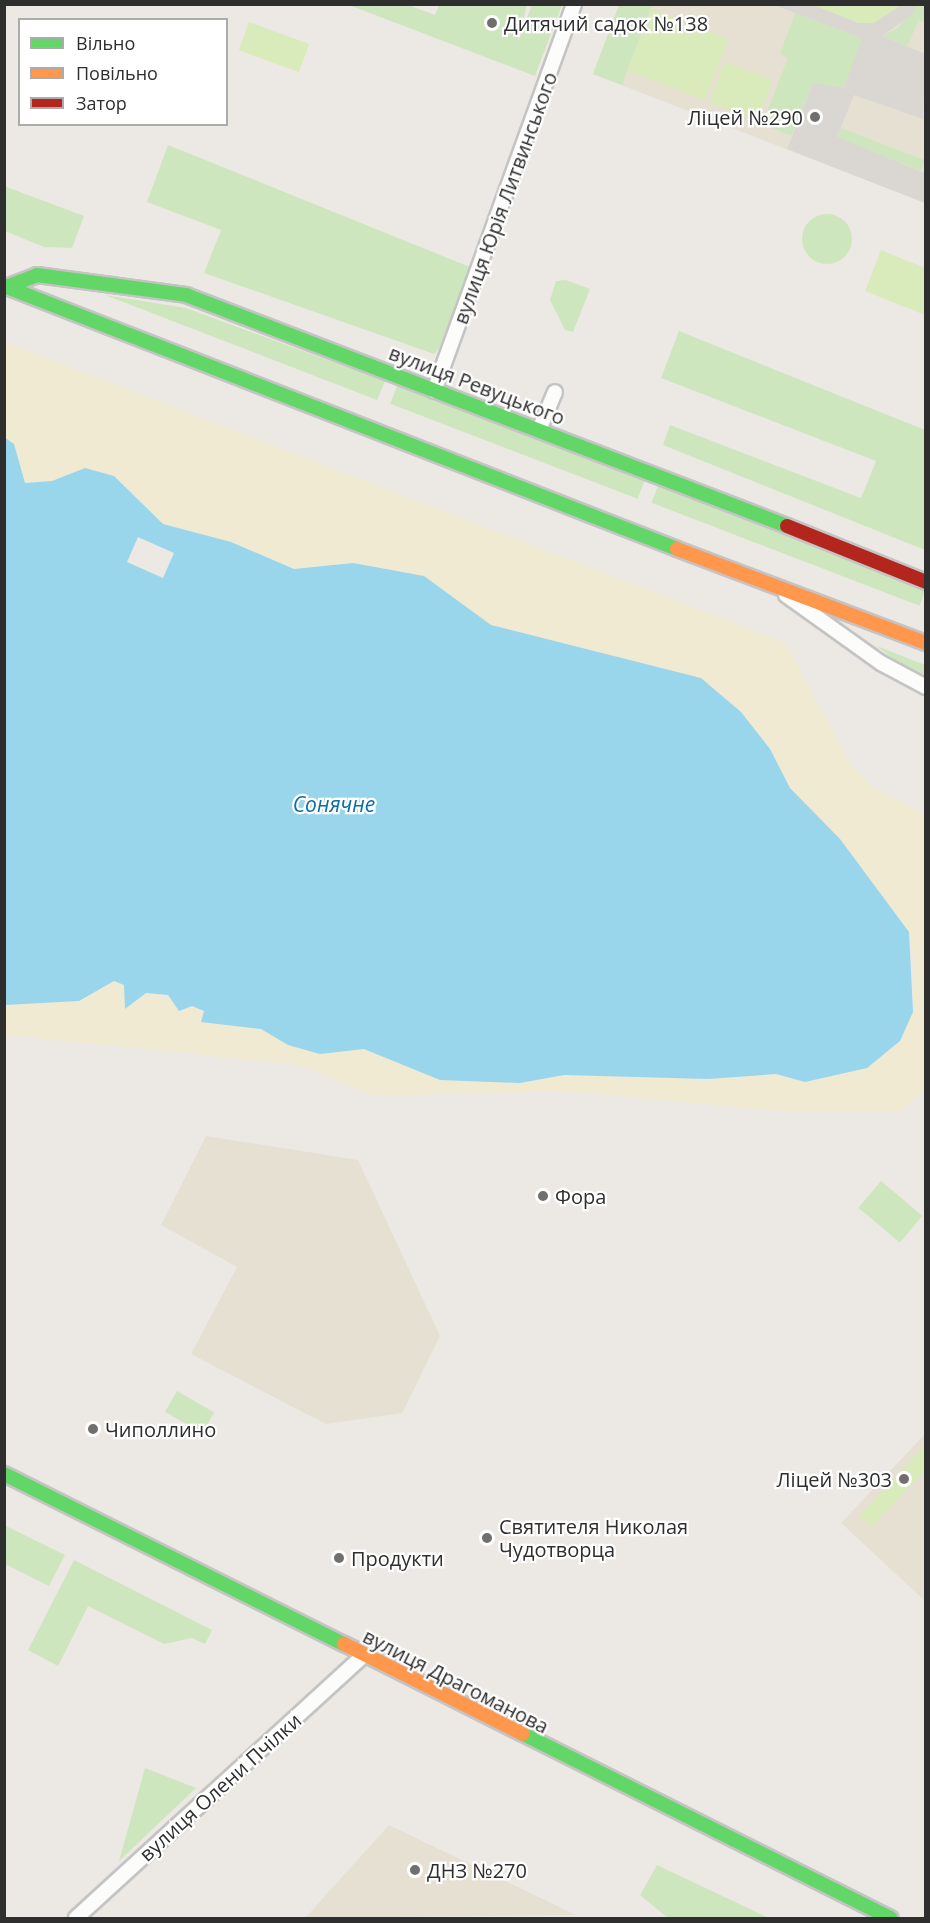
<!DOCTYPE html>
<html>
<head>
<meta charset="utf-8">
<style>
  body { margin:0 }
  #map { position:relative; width:930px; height:1923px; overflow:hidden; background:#ece8e4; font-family:"Open Sans",sans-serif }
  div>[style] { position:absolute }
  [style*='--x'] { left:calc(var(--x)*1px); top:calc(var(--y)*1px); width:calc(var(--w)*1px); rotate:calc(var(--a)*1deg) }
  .education>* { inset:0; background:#e6e0d3 }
  .green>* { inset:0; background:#cee6be; transform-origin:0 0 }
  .round { border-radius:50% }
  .sand>* { inset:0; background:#f0ead3 }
  .pitch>* { inset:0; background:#d9eabb; transform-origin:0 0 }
  .plaza>* { inset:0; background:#dad6d2 }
  .water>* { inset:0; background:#99d6ec }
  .roads { filter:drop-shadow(2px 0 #c5c4c5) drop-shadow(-2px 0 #c5c4c5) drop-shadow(0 2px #c5c4c5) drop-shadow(0 -2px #c5c4c5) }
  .street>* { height:14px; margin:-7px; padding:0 7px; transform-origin:7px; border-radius:7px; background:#fcfcfb }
  .fast>* { height:14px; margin:-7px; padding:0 7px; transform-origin:7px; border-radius:7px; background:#63d668 }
  .slow>* { height:14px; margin:-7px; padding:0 7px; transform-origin:7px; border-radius:7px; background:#ff974d }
  .jam>* { height:14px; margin:-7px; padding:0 7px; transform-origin:7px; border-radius:7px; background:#b3261e }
  .dots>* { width:16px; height:16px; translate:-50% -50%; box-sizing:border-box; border:3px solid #fff; border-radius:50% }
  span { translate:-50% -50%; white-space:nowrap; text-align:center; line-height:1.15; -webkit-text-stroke:4.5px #fff; paint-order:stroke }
  .poi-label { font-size:20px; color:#2e2e2e }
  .left { translate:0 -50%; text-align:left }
  .right { translate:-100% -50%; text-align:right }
  .street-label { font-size:20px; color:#2e2e2e }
  .water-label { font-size:21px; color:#0d6fa3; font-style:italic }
  .frame { position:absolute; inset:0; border:6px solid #2e2e2e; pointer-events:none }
  .legend { position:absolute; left:18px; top:18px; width:210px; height:108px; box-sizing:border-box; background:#fff; border:2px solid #ababab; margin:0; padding:8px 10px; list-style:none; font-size:18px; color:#2e2e2e }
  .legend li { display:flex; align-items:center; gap:12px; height:30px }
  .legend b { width:30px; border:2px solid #ababab }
</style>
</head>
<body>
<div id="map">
  <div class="education">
    <div style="clip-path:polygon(619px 5px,925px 5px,925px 203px,593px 74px)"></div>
    <div style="clip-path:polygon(206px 1136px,358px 1160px,440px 1336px,402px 1413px,326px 1424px,191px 1354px,237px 1267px,161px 1225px)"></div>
    <div style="clip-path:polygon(925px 1434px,925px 1601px,841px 1523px)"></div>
    <div style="clip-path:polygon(389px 1825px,576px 1915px,305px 1918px)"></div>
  </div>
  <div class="green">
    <div style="clip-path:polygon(349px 5px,408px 5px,435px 15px,439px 5px,527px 5px,517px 44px,532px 5px,562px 5px,535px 76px)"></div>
    <div style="clip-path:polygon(619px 5px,652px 5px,622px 85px,593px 74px)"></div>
    <div style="clip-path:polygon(916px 5px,925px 5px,925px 22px,919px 20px,907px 46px,882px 36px,898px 28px)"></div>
    <div style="clip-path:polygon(795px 13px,863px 38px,844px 88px,813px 83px,791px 136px,762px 124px,788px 58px,780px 54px)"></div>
    <div style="left:841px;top:128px;width:90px;height:11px;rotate:21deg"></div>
    <div style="clip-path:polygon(168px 145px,470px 267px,440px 347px,434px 354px,204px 273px,221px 230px,147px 202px)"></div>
    <div style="clip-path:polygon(4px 186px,84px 216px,72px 248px,44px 247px,5px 231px)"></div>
    <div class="round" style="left:802px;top:214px;width:50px;height:50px"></div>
    <div style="clip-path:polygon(566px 280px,590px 289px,573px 332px,565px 330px,550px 300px,556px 281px)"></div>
    <div style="clip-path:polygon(105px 295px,186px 308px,385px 381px,377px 400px)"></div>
    <div style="clip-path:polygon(679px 331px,925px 430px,925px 550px,663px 445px,670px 425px,861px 498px,876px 461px,661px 378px)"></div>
    <div style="left:397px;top:386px;width:265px;height:19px;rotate:21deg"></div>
    <div style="left:658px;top:486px;width:287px;height:18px;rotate:21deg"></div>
    <div style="clip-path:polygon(877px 646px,925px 665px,925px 677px,899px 664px)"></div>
    <div style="left:881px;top:1181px;width:54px;height:35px;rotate:40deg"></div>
    <div style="left:177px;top:1391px;width:43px;height:24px;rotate:30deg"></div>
    <div style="clip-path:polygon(4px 1525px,65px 1555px,49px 1586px,5px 1564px)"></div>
    <div style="clip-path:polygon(74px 1560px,212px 1630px,205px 1644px,192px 1638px,164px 1644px,88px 1606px,58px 1666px,28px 1650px)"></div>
    <div style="clip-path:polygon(145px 1768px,196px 1788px,119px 1861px)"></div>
    <div style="clip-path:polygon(657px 1865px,769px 1918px,668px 1918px,640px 1895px)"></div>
  </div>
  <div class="sand">
    <div style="clip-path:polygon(5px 342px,786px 643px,849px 761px,871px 786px,925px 814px,925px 1090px,900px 1112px,779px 1111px,562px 1091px,375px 1096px,299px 1065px,5px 1035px,5px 1005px,79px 1001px,114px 981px,204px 1011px,202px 1022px,261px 1029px,288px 1045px,320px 1054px,364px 1049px,413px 1069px,467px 1080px,520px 1083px,564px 1075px,708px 1079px,776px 1074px,805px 1082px,913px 1012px,913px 956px,909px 932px,840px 839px,790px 788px,770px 749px,741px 712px,701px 678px,491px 625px,424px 576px,353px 563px,294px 569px,231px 542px,163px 524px,114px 476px,85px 469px,52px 481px,24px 483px,14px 444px,5px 437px)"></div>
  </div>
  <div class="pitch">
    <div style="clip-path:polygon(813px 5px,901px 5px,874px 23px,858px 23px)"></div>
    <div style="left:651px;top:9px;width:83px;height:66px;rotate:21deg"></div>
    <div style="left:249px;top:22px;width:64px;height:30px;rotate:20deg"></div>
    <div style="left:724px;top:62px;width:52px;height:43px;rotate:20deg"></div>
    <div style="clip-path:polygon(881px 250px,925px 268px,925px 315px,865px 291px)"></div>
    <div style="clip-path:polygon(925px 1445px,925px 1470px,872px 1527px,859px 1516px)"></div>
  </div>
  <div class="plaza">
    <div style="clip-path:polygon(774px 5px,813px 5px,858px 23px,874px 23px,901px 5px,916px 5px,913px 14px,882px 36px,925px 54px,923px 119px,854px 95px,837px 137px,925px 173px,925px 203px,787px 149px,813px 83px,844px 88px,862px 38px)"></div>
  </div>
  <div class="water">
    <div style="clip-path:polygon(evenodd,4px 437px,14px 444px,25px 483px,52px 481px,85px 468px,114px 476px,163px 524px,231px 542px,294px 569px,353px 563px,424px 576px,491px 625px,701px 678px,741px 712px,770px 749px,790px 788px,840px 839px,909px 932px,913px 1012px,900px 1041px,867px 1068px,805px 1082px,776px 1074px,708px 1079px,564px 1075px,520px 1083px,440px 1080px,364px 1049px,320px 1054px,288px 1045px,261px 1029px,201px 1022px,204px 1011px,192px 1006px,179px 1011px,168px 995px,146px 993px,125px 1009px,124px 985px,114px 981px,79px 1001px,5px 1005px,4px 437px,138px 537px,174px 553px,163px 578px,127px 562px,138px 537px)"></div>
  </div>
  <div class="roads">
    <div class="street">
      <div style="--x:434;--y:391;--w:412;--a:-70.1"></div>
      <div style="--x:539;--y:430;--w:41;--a:-67.2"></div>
      <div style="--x:786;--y:595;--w:117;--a:35.6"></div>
      <div style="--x:881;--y:663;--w:51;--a:28.1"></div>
      <div style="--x:76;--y:1918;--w:389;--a:-42.4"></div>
    </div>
    <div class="fast">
      <div style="--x:4;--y:286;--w:723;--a:21.34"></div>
      <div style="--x:6;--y:287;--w:33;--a:-21"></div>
      <div style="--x:37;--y:275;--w:150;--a:7.6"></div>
      <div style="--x:186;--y:295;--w:644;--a:21.02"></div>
      <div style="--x:4;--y:1474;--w:380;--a:26.6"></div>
      <div style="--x:523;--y:1734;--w:411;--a:26.6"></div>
    </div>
    <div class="slow">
      <div style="--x:677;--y:549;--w:266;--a:20.7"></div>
      <div style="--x:344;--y:1644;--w:200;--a:26.7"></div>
    </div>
    <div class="jam">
      <div style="--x:787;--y:526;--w:150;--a:21.9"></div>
    </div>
  </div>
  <div class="dots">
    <div style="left:492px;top:23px;background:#706f6e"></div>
    <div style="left:815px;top:117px;background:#706f6e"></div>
    <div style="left:543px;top:1196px;background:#706f6e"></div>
    <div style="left:93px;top:1429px;background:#706f6e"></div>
    <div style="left:904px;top:1479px;background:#706f6e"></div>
    <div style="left:487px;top:1538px;background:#706f6e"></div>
    <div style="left:339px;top:1558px;background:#706f6e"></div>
    <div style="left:415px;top:1870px;background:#706f6e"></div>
  </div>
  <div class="poi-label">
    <span class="left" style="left:504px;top:23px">Дитячий садок №138</span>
    <span class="right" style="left:803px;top:117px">Ліцей №290</span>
    <span class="left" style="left:555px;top:1196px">Фора</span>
    <span class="left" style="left:105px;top:1429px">Чиполлино</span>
    <span class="right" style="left:892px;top:1479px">Ліцей №303</span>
    <span class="left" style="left:499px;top:1538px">Святителя Николая<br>Чудотворца</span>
    <span class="left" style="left:351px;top:1558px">Продукти</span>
    <span class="left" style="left:427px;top:1870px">ДНЗ №270</span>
  </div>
  <div class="street-label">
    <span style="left:505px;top:198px;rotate:-70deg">вулиця Юрія Литвинського</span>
    <span style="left:477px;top:385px;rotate:21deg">вулиця Ревуцького</span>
    <span style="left:456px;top:1681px;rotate:27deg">вулиця Драгоманова</span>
    <span style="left:220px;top:1787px;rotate:-42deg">вулиця Олени Пчілки</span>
  </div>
  <div class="water-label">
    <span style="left:334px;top:804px">Сонячне</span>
  </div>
  <div class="frame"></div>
  <ul class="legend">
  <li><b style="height:8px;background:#63d668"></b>Вільно</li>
  <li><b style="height:8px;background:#ff974d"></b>Повільно</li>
  <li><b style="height:8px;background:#b3261e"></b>Затор</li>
  </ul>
</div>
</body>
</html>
